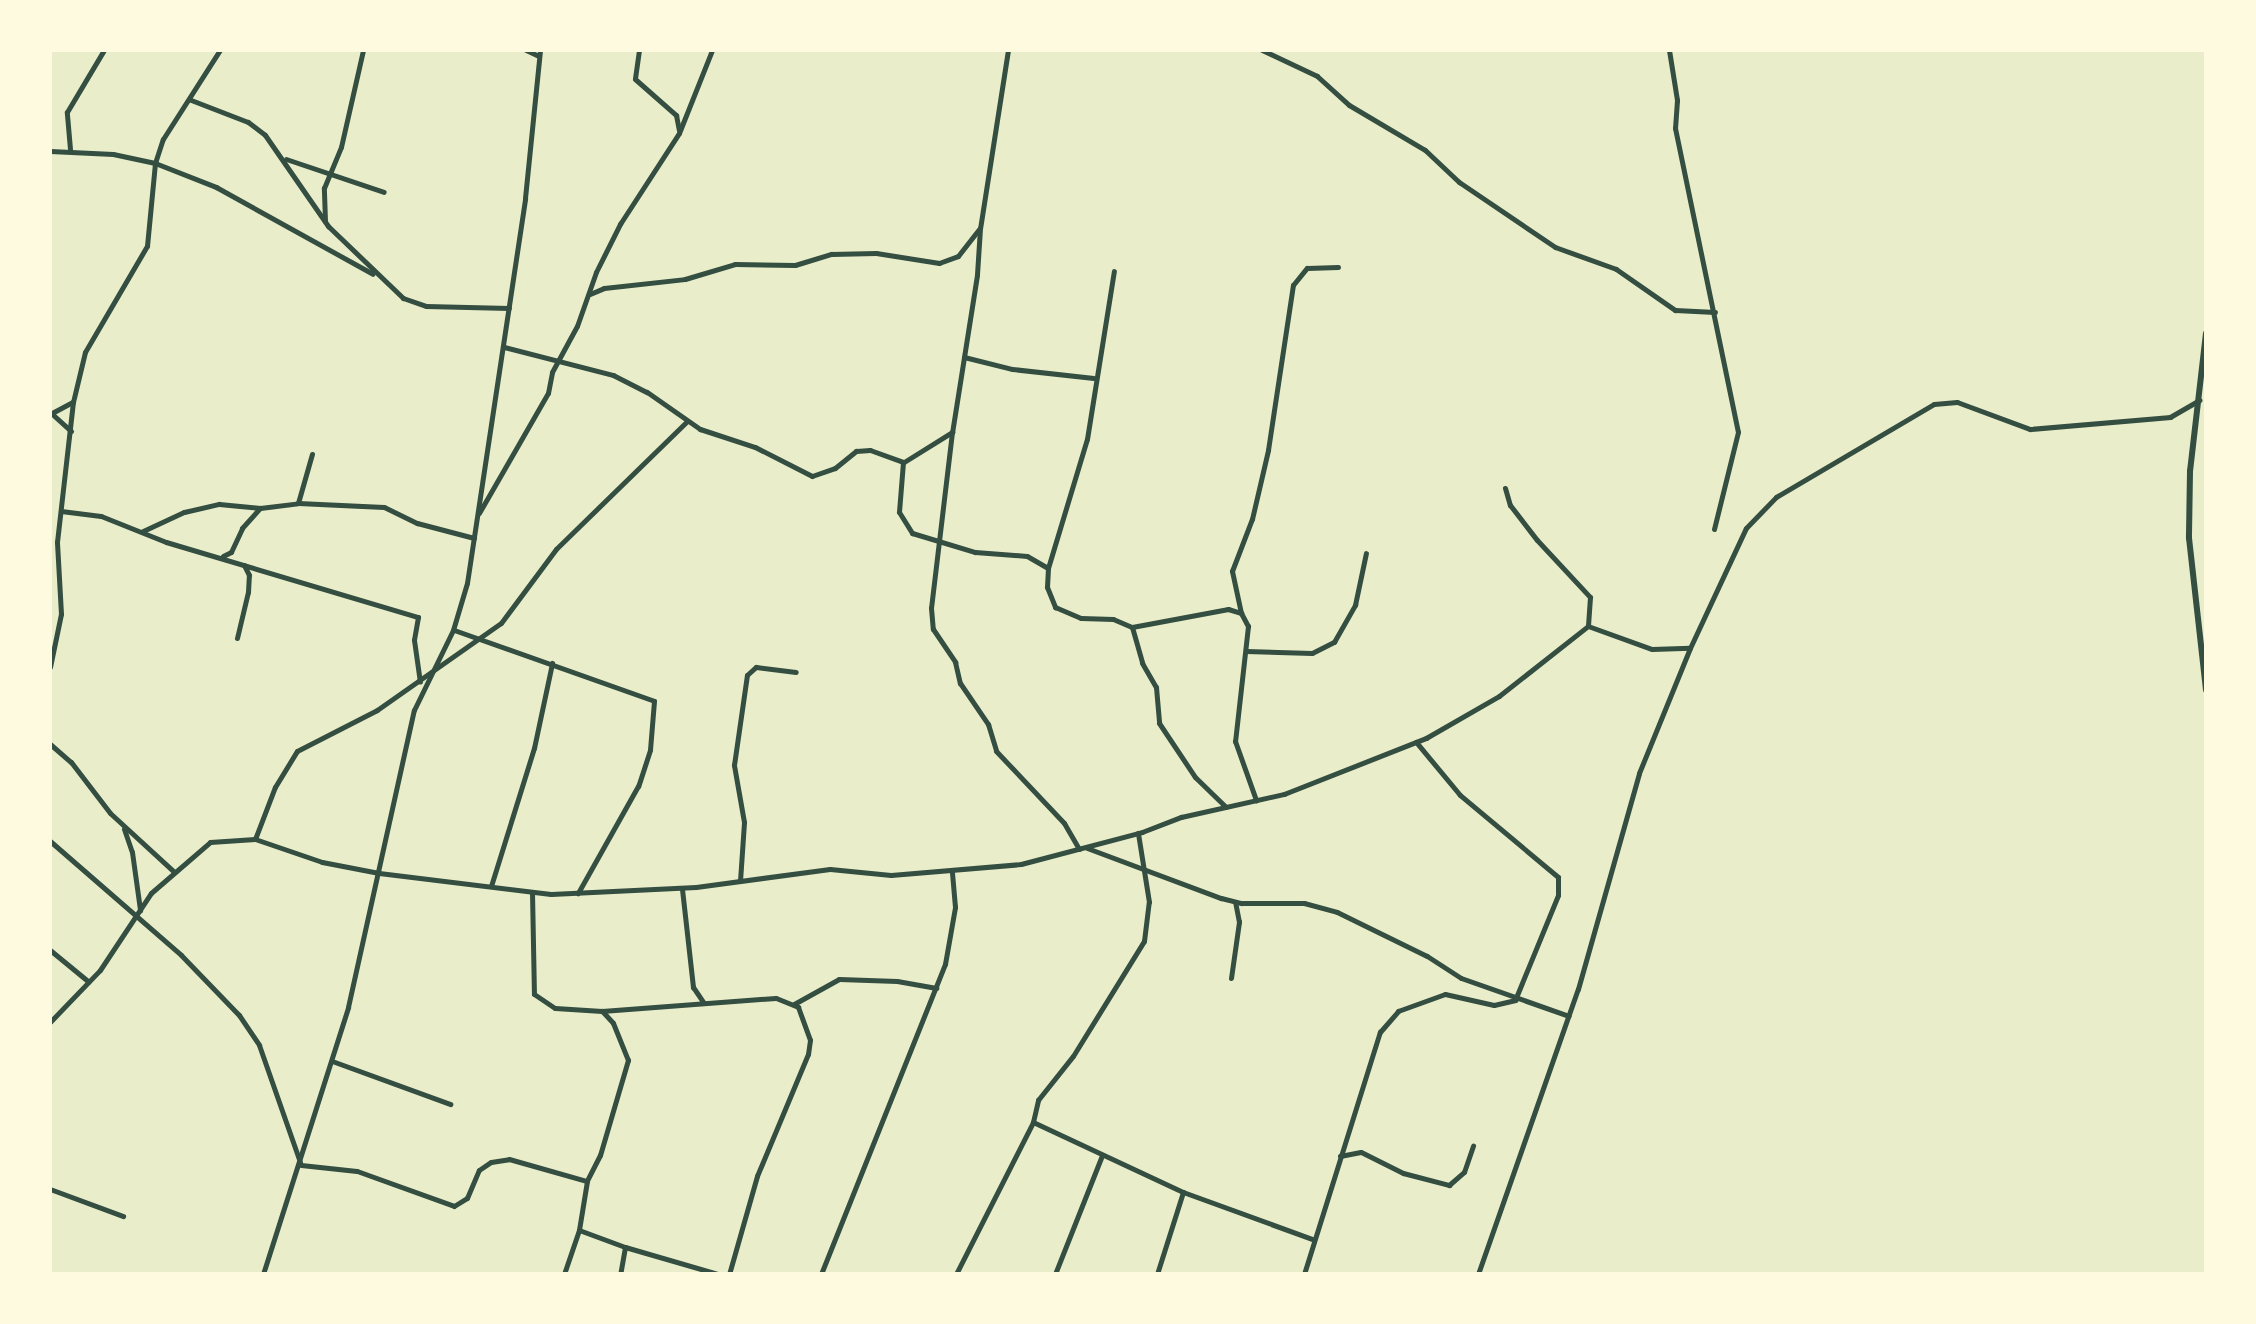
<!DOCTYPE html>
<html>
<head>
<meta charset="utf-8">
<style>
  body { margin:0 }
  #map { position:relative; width:2256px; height:1324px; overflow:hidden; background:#e9edc9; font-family:Cabin,sans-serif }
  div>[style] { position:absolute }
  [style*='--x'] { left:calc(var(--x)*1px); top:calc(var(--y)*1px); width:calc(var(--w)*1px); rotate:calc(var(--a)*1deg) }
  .minor>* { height:5px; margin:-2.5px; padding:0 2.5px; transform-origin:2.5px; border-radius:2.5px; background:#344e41 }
  .tertiary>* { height:6px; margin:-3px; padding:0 3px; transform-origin:3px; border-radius:3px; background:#344e41 }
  span { translate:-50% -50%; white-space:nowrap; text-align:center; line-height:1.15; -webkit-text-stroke:8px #fefae0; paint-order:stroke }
  .frame { position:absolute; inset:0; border:52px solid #fefae0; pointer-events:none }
</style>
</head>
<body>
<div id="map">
  <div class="minor">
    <div style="--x:526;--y:50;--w:14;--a:25"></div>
    <div style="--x:639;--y:50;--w:29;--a:98"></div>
    <div style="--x:635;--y:79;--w:55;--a:41.3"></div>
    <div style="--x:676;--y:115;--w:15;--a:79"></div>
    <div style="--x:1008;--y:50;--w:180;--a:98.9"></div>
    <div style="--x:980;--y:228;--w:47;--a:93.7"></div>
    <div style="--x:977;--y:275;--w:159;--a:99"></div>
    <div style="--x:952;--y:432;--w:177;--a:96.8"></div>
    <div style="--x:931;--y:608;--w:21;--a:85"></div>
    <div style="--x:933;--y:629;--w:40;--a:56"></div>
    <div style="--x:955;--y:662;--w:22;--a:77"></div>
    <div style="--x:960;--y:683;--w:50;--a:55.7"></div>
    <div style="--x:988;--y:724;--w:28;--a:73"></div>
    <div style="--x:996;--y:751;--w:99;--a:46.6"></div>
    <div style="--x:1064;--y:823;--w:30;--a:60"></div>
    <div style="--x:1262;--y:50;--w:61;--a:25.3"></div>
    <div style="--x:1317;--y:76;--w:43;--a:42.2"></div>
    <div style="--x:1349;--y:105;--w:88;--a:30.6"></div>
    <div style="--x:1425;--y:150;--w:47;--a:43.3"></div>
    <div style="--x:1459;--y:182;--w:116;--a:34.1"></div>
    <div style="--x:1555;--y:247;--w:65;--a:19.8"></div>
    <div style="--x:1616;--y:269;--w:72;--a:34.8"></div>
    <div style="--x:1675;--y:310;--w:40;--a:2.9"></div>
    <div style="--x:1669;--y:50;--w:51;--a:80.9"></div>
    <div style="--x:1677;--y:100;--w:28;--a:94"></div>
    <div style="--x:1675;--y:128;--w:310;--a:78.3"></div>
    <div style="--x:1738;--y:432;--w:100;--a:103.9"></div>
    <div style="--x:191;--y:100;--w:61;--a:21.1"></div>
    <div style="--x:248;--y:122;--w:21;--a:37"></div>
    <div style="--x:265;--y:135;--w:111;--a:55.3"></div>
    <div style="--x:328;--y:226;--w:104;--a:43.8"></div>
    <div style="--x:403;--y:298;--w:24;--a:19"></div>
    <div style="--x:426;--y:306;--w:83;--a:1.4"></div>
    <div style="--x:70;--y:149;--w:37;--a:-95"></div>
    <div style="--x:67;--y:112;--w:72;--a:-59.2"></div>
    <div style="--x:50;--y:151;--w:63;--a:2.7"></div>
    <div style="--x:113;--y:154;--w:43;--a:12.1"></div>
    <div style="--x:155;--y:163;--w:66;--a:21.5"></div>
    <div style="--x:216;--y:187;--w:179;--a:29"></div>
    <div style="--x:286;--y:159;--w:103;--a:18.6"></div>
    <div style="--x:325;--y:221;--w:33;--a:-92"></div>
    <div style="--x:324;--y:188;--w:44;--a:-67.5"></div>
    <div style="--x:341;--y:147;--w:99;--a:-77.2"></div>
    <div style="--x:590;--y:294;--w:15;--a:-23"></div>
    <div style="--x:604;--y:288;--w:81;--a:-6.3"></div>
    <div style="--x:685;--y:279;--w:52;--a:-16.7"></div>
    <div style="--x:735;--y:264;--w:60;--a:1"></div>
    <div style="--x:795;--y:265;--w:38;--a:-17"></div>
    <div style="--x:831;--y:254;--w:45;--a:-1.3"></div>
    <div style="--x:876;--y:253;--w:64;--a:9"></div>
    <div style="--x:939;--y:263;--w:20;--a:-20"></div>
    <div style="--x:958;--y:256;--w:33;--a:-52"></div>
    <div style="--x:504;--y:347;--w:113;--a:14.4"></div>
    <div style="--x:613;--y:375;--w:38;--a:27"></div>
    <div style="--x:647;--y:392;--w:65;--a:34.9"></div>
    <div style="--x:700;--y:429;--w:58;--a:18.1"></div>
    <div style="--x:755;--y:447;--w:64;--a:27"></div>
    <div style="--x:812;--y:476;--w:24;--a:-19"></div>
    <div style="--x:835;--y:468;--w:27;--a:-39"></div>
    <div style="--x:856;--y:451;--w:14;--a:-4"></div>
    <div style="--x:870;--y:450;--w:35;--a:20"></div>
    <div style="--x:903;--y:462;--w:50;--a:94.6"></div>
    <div style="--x:899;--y:512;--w:25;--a:58"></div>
    <div style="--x:912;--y:533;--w:66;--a:16.8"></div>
    <div style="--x:975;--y:552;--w:52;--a:4.4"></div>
    <div style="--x:1027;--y:556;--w:24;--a:30"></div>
    <div style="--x:1048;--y:568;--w:19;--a:93"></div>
    <div style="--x:1047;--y:587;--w:22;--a:68"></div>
    <div style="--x:1055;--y:607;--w:28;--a:23"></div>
    <div style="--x:1081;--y:618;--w:32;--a:2"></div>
    <div style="--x:1113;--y:619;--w:21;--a:23"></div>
    <div style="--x:1132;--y:627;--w:37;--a:74"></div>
    <div style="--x:1142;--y:663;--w:28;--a:60"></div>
    <div style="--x:1156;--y:687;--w:36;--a:85"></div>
    <div style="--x:1159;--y:723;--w:65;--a:56.3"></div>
    <div style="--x:1195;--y:777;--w:43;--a:44.1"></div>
    <div style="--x:964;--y:357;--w:49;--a:14"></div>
    <div style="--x:1012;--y:369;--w:82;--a:6.3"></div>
    <div style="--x:51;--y:413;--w:27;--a:42"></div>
    <div style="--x:50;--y:414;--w:26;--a:-28"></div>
    <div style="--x:904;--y:462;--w:57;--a:-32"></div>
    <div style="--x:1505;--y:488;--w:18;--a:74"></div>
    <div style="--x:1510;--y:505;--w:44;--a:52.4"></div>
    <div style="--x:1537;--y:540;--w:78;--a:47.1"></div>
    <div style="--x:1590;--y:597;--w:29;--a:94"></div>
    <div style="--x:298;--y:503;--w:51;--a:-74.1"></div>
    <div style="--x:61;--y:511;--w:40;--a:7.1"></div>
    <div style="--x:101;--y:516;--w:70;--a:21.8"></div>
    <div style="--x:166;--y:542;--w:263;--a:16.6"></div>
    <div style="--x:418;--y:617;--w:23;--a:100"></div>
    <div style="--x:414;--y:640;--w:42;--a:81.9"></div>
    <div style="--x:479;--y:513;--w:138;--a:-60.1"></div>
    <div style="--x:548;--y:393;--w:21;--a:-79"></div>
    <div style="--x:552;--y:372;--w:52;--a:-61.5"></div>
    <div style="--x:577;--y:326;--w:57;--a:-70.6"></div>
    <div style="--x:596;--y:272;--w:54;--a:-63.4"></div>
    <div style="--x:620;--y:224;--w:108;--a:-57"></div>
    <div style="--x:679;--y:133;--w:89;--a:-68.3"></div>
    <div style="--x:143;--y:531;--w:45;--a:-24.9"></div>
    <div style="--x:184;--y:512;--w:36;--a:-13"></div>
    <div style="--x:219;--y:504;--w:41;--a:5.6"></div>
    <div style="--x:223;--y:556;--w:9;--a:-27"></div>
    <div style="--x:231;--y:552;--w:26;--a:-65"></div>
    <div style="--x:242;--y:528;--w:27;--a:-48"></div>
    <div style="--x:260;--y:508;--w:38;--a:-7"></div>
    <div style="--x:298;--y:503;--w:86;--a:2.7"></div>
    <div style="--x:384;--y:507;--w:37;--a:26"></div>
    <div style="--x:417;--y:523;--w:59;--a:14.7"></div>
    <div style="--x:1048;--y:568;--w:135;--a:-73.2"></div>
    <div style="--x:1087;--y:439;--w:170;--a:-80.9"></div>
    <div style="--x:1241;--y:613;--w:43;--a:-102.1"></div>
    <div style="--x:1232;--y:571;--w:56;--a:-69"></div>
    <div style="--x:1252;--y:519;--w:71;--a:-76.9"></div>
    <div style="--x:1268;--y:450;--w:167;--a:-81.4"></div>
    <div style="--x:1293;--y:285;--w:22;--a:-51"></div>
    <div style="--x:1307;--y:268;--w:31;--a:-2"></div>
    <div style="--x:1132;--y:627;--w:98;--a:-10.6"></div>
    <div style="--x:1228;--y:609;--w:14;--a:17"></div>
    <div style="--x:1241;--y:613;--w:15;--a:62"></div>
    <div style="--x:1248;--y:626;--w:116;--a:96.4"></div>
    <div style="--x:1235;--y:741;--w:63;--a:70.4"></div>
    <div style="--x:454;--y:630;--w:212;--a:19.5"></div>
    <div style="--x:654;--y:701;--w:49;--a:94.7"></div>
    <div style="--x:650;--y:750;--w:38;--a:108"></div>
    <div style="--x:638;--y:786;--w:123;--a:119.3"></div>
    <div style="--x:237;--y:638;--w:47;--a:-76.6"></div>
    <div style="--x:248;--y:592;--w:17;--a:-87"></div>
    <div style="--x:249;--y:575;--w:11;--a:-117"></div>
    <div style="--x:1246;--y:651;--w:66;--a:1.7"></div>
    <div style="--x:1312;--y:653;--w:25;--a:-27"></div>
    <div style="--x:1334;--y:642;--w:43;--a:-60.4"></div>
    <div style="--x:1355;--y:605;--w:53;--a:-78.1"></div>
    <div style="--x:50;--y:667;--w:54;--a:-78.3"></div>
    <div style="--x:61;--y:614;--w:72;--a:-93.2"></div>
    <div style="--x:57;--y:542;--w:141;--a:-83.5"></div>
    <div style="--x:73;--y:402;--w:51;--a:-76.5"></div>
    <div style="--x:85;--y:352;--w:123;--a:-59.7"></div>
    <div style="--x:147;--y:246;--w:83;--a:-84.5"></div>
    <div style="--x:155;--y:163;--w:25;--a:-72"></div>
    <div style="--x:163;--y:139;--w:106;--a:-57.4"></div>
    <div style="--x:50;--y:744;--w:28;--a:41"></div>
    <div style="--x:71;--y:762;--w:64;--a:52.6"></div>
    <div style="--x:110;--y:813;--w:86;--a:42.6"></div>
    <div style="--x:124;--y:829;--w:24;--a:71"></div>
    <div style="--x:132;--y:852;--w:59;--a:82.1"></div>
    <div style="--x:255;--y:839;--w:56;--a:-69"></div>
    <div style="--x:275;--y:787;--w:42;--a:-58.6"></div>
    <div style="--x:297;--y:751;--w:90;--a:-27.1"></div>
    <div style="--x:377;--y:710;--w:151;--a:-35.1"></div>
    <div style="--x:501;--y:623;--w:92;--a:-53.4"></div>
    <div style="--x:556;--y:549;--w:183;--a:-44.3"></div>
    <div style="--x:50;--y:841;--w:174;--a:41"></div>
    <div style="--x:181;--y:955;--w:83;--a:46"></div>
    <div style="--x:239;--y:1015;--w:36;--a:56"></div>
    <div style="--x:259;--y:1045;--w:124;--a:70.7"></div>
    <div style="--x:1087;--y:848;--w:143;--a:20.5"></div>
    <div style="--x:1221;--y:898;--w:21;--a:14"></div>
    <div style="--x:1241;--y:903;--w:63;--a:0"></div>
    <div style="--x:1304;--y:903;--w:34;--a:15"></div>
    <div style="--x:1337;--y:912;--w:100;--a:26.1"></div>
    <div style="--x:1427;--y:956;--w:40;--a:32.9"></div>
    <div style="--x:1461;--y:978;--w:114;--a:19.4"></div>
    <div style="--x:740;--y:881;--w:59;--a:-86.1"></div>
    <div style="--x:744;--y:822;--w:58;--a:-100"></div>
    <div style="--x:734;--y:765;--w:91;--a:-81.8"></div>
    <div style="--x:747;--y:675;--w:12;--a:-42"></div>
    <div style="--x:756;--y:667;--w:40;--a:7.1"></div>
    <div style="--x:491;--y:886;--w:145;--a:-72.7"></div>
    <div style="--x:534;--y:748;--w:87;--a:-78"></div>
    <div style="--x:682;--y:889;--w:99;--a:83.6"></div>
    <div style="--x:693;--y:987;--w:18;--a:56"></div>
    <div style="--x:532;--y:892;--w:102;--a:88.9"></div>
    <div style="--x:534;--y:994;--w:25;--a:34"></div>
    <div style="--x:555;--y:1008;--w:47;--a:3.7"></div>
    <div style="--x:602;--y:1011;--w:16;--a:47"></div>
    <div style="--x:613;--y:1023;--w:40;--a:68"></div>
    <div style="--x:628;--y:1060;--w:99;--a:106.4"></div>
    <div style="--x:600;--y:1155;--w:29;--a:117"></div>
    <div style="--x:50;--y:950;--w:50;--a:39.4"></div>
    <div style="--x:1231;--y:978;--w:57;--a:-81.9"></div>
    <div style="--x:1239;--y:922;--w:20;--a:-101"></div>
    <div style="--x:794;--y:1004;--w:51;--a:-29.1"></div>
    <div style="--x:839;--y:979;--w:58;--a:2"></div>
    <div style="--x:897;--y:981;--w:40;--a:10"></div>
    <div style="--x:602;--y:1011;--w:174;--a:-4.3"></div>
    <div style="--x:776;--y:998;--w:24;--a:22"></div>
    <div style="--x:798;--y:1007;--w:35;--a:70"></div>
    <div style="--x:810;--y:1040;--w:14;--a:98"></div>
    <div style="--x:808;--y:1054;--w:132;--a:112.7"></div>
    <div style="--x:757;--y:1176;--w:102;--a:105.9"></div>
    <div style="--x:50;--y:1022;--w:72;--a:-46.1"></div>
    <div style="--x:100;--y:970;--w:92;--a:-56.5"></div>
    <div style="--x:151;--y:893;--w:78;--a:-40.8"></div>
    <div style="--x:210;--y:842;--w:45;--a:-3.8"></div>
    <div style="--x:255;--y:839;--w:71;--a:18.9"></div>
    <div style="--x:322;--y:862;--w:58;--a:10.9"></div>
    <div style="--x:379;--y:873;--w:173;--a:7"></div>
    <div style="--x:551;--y:894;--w:145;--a:-2.8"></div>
    <div style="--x:696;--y:887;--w:135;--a:-7.7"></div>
    <div style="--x:830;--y:869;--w:61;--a:5.6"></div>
    <div style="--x:891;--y:875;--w:130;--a:-4.8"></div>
    <div style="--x:1021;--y:864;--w:125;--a:-14.8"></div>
    <div style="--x:1142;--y:832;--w:42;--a:-21"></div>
    <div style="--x:1181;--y:817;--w:106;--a:-12.6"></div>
    <div style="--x:1284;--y:794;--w:153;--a:-21.5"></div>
    <div style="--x:1426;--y:738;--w:84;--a:-29.9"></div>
    <div style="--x:1499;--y:696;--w:113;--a:-38.2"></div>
    <div style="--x:1588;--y:626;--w:68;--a:19.8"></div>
    <div style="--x:1652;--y:649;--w:38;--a:-2"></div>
    <div style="--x:1690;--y:648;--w:132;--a:-65"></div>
    <div style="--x:1746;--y:528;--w:43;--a:-45.9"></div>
    <div style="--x:1776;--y:497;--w:183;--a:-30.5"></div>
    <div style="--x:1934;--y:404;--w:23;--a:-5"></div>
    <div style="--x:1957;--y:402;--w:78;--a:20.3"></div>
    <div style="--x:2030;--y:429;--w:141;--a:-4.9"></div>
    <div style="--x:2170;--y:417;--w:34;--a:-30"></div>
    <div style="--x:332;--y:1061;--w:126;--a:20"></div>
    <div style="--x:1033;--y:1122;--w:166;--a:25"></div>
    <div style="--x:1183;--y:1192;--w:137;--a:20"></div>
    <div style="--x:1340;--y:1156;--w:21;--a:-11"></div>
    <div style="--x:1361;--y:1152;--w:47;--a:26.6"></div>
    <div style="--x:1403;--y:1173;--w:48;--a:14.6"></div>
    <div style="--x:1449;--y:1185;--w:20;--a:-41"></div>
    <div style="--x:1464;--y:1172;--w:28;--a:-71"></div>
    <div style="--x:301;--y:1165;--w:56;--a:6.1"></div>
    <div style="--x:357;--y:1171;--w:103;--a:19.8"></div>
    <div style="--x:454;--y:1206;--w:15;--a:-32"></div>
    <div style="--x:467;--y:1198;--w:30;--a:-67"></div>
    <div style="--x:479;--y:1170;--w:14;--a:-34"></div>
    <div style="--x:491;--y:1162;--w:18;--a:-9"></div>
    <div style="--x:509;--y:1159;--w:81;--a:15.8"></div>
    <div style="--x:587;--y:1181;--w:50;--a:99.3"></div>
    <div style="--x:579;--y:1230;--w:49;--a:20.3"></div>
    <div style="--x:625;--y:1247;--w:27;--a:100"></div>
    <div style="--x:50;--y:1189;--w:78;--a:20.3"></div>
    <div style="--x:625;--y:1247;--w:97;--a:16.2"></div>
    <div style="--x:263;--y:1274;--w:280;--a:-72.3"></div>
    <div style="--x:348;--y:1007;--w:304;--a:-77.5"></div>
    <div style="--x:414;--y:710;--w:89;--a:-64"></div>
    <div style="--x:453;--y:630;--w:49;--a:-73.4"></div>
    <div style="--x:467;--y:583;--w:389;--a:-81.4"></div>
    <div style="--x:525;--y:198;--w:149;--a:-84.2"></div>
    <div style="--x:564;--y:1274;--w:46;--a:-71.2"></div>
    <div style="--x:821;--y:1274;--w:334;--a:-68.2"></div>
    <div style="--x:945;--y:964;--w:58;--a:-80"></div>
    <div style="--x:955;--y:907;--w:37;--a:-95"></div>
    <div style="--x:956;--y:1274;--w:170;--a:-63.1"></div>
    <div style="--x:1033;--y:1122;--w:23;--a:-77"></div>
    <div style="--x:1038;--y:1100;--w:56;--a:-51.5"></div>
    <div style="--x:1073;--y:1056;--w:135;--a:-58.3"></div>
    <div style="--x:1144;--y:941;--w:39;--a:-83"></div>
    <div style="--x:1149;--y:902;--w:70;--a:-99.1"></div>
    <div style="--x:1055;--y:1274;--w:128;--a:-68.4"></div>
    <div style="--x:1157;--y:1274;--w:86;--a:-72.4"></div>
    <div style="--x:1304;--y:1274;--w:254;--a:-72.6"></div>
    <div style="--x:1380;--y:1032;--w:28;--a:-49"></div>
    <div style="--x:1398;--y:1011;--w:50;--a:-19.9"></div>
    <div style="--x:1445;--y:994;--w:50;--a:12.7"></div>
    <div style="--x:1494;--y:1005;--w:22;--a:-13"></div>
    <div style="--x:1515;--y:1000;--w:113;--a:-67.7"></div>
    <div style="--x:1558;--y:895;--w:18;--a:-90"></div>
    <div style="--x:1558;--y:877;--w:128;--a:-140.1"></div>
    <div style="--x:1460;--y:795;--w:69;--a:-129.7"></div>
    <div style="--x:1478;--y:1274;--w:302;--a:-70.7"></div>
    <div style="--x:1578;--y:989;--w:224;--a:-74.2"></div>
    <div style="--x:1639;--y:773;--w:135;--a:-67.8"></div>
  </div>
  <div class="tertiary">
    <div style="--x:2206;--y:333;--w:139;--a:96.6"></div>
    <div style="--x:2190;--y:471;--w:67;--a:90.9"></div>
    <div style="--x:2189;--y:538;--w:153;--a:83.6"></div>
  </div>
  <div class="frame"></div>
</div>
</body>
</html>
